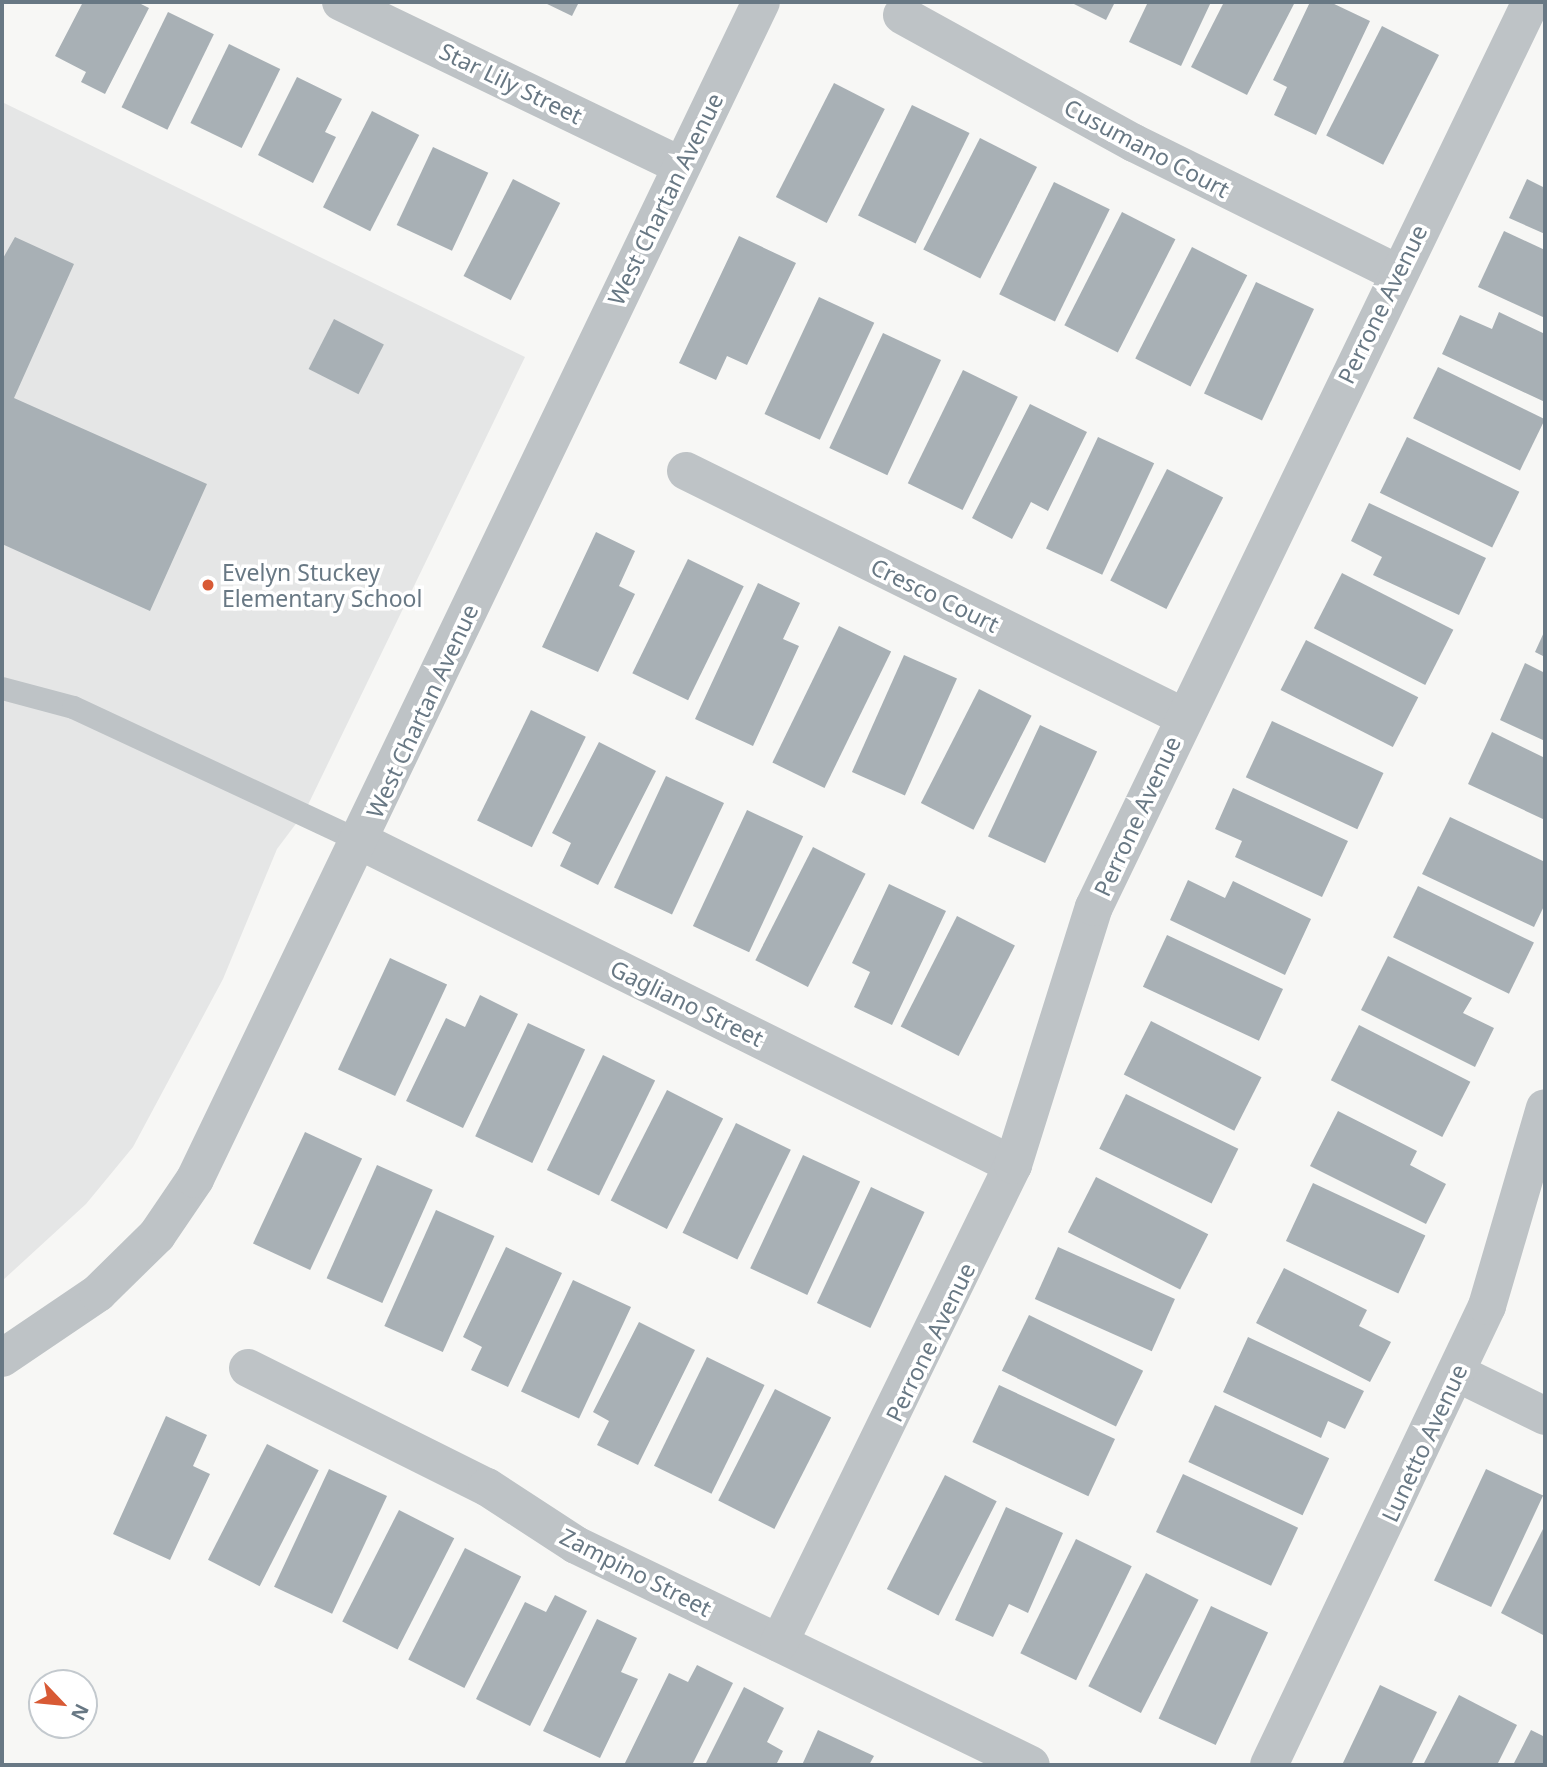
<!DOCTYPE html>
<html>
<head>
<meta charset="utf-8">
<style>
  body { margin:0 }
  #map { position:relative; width:1547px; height:1767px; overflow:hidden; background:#f7f7f5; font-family:"Noto Sans",sans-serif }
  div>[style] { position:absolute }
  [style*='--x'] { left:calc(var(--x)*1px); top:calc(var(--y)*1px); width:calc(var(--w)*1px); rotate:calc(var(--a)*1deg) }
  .built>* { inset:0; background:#e5e6e6 }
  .building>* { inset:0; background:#a8b0b5; transform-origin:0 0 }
  .service>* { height:23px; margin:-11.5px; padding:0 11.5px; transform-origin:11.5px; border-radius:11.5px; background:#bec3c6 }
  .minor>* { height:38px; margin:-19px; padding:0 19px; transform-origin:19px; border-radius:19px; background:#bec3c6 }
  .dots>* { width:19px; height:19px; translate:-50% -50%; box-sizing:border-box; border:4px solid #fff; border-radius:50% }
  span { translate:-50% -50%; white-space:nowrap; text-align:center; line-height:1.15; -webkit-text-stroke:7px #fff; paint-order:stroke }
  .street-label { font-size:23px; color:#687884 }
  .poi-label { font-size:23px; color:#687884 }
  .left { translate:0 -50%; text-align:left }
  .frame { position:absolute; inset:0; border:4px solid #687884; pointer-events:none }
  .north { position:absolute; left:28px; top:1669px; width:70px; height:70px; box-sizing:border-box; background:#fff; border:2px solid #c3c9ce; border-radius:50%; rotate:116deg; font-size:19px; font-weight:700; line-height:28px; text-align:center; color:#687884 }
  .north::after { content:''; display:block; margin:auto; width:24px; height:32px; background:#d85a35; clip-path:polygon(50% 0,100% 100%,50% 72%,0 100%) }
</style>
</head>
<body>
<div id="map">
  <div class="built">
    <div style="clip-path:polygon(2px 102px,525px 357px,304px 813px,277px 849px,223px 979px,133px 1147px,86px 1204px,2px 1281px)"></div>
  </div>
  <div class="building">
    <div style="clip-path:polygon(83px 2px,137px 2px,149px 8px,105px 94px,81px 82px,86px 72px,55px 56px)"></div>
    <div style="clip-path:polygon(543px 2px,579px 2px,572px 16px)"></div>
    <div style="clip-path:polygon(1070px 2px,1115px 2px,1106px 20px)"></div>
    <div style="clip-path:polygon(1148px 2px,1211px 2px,1181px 66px,1129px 42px)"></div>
    <div style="clip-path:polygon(1224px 2px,1295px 2px,1247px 95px,1191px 67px)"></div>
    <div style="clip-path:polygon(1310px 2px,1330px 2px,1370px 21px,1316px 135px,1274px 115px,1287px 87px,1273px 80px)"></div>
    <div style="left:168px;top:12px;width:51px;height:106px;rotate:26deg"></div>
    <div style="left:1382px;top:26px;width:64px;height:123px;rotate:27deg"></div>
    <div style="left:229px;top:44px;width:57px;height:88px;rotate:26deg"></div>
    <div style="clip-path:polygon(297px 77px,342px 99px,325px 132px,336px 137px,313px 183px,258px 155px)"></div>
    <div style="left:834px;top:83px;width:57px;height:128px;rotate:27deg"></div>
    <div style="left:912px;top:105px;width:64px;height:123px;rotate:26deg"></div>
    <div style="left:372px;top:111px;width:53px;height:108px;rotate:27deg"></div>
    <div style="left:980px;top:138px;width:64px;height:125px;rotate:27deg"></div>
    <div style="left:433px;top:147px;width:61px;height:86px;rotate:25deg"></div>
    <div style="left:513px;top:179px;width:53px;height:109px;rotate:27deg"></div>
    <div style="clip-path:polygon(1527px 179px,1545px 188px,1545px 234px,1509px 218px)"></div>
    <div style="left:1054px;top:182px;width:62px;height:125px;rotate:26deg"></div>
    <div style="left:1122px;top:212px;width:60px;height:127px;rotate:27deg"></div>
    <div style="clip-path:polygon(1504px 231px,1545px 250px,1545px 318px,1478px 287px)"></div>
    <div style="clip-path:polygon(739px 236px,796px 263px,747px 365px,727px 356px,716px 380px,679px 363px)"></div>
    <div style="clip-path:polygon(15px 237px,74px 264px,14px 398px,207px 484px,150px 611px,2px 544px,2px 260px)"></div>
    <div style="left:1192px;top:247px;width:62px;height:125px;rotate:27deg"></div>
    <div style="left:1256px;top:282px;width:64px;height:123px;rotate:25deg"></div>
    <div style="left:819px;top:297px;width:61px;height:129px;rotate:25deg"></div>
    <div style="clip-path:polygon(1499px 312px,1545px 334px,1545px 402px,1442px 354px,1460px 315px,1492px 329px)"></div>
    <div style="left:334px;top:319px;width:56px;height:56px;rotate:27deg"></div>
    <div style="left:883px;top:333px;width:64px;height:127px;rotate:25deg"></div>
    <div style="left:1438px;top:367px;width:119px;height:57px;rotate:26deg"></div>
    <div style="left:963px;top:370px;width:61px;height:126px;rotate:26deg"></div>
    <div style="clip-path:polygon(1030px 404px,1087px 432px,1048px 511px,1031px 502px,1012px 539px,972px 518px)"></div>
    <div style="left:1098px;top:437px;width:62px;height:123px;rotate:25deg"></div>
    <div style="left:1407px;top:437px;width:125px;height:62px;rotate:26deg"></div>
    <div style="left:1167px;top:469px;width:63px;height:125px;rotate:27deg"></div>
    <div style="clip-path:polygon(1369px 503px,1486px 558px,1459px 615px,1373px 575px,1382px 557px,1351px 541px)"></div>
    <div style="clip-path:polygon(596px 532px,635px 551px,619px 586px,635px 594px,598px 672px,542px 647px)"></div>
    <div style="left:688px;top:559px;width:62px;height:127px;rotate:26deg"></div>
    <div style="left:1342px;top:573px;width:125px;height:62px;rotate:27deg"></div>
    <div style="clip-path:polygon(758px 583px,800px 603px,783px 639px,799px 646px,753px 746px,695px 719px)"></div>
    <div style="left:839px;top:626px;width:58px;height:152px;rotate:26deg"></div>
    <div style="clip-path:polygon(1545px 630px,1545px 657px,1535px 652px)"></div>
    <div style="left:1306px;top:640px;width:126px;height:56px;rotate:27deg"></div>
    <div style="left:904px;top:655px;width:58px;height:128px;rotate:24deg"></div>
    <div style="clip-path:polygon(1525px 663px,1545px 673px,1545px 741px,1500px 720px)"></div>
    <div style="left:979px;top:689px;width:59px;height:128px;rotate:27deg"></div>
    <div style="left:531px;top:710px;width:61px;height:123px;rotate:26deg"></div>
    <div style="left:1272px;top:721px;width:123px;height:62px;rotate:25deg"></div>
    <div style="left:1040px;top:725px;width:63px;height:123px;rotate:25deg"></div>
    <div style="clip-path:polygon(1492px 732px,1545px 758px,1545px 820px,1468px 784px)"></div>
    <div style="clip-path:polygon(599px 742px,656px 771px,598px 885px,560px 866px,571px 843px,552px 833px)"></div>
    <div style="left:666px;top:776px;width:64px;height:123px;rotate:25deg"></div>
    <div style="clip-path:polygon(1233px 788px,1348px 841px,1322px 897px,1235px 857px,1242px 841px,1215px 829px)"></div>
    <div style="left:747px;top:810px;width:62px;height:128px;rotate:25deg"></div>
    <div style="clip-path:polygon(1450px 817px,1545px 862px,1545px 904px,1534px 927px,1422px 874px)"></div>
    <div style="left:813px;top:847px;width:59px;height:127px;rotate:27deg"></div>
    <div style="clip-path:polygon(1188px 880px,1225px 898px,1233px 881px,1311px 919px,1285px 975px,1170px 920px)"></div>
    <div style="clip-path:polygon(889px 884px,946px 911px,892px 1025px,854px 1007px,870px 972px,852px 963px)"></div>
    <div style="left:1418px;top:886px;width:129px;height:57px;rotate:26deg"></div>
    <div style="left:957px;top:916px;width:65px;height:124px;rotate:27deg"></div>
    <div style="left:1167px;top:935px;width:128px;height:57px;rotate:25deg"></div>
    <div style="clip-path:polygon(1388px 956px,1472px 998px,1463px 1013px,1494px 1028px,1475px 1067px,1361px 1010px)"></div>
    <div style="left:390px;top:958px;width:63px;height:123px;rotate:25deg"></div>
    <div style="clip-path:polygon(480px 995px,518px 1014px,463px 1128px,406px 1101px,446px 1018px,465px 1027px)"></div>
    <div style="left:1151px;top:1021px;width:124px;height:60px;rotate:27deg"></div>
    <div style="left:528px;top:1023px;width:63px;height:125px;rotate:25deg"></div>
    <div style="left:1359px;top:1025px;width:125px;height:62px;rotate:27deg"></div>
    <div style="left:603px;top:1055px;width:58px;height:128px;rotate:26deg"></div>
    <div style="left:667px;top:1090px;width:63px;height:124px;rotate:27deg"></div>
    <div style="left:1126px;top:1094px;width:125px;height:61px;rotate:26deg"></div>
    <div style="clip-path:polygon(1338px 1111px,1417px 1151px,1410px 1165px,1446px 1184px,1426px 1224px,1310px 1166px)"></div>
    <div style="left:736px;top:1123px;width:61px;height:122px;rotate:26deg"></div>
    <div style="left:305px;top:1132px;width:63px;height:123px;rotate:25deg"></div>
    <div style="left:803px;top:1155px;width:63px;height:125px;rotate:25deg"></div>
    <div style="left:377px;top:1165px;width:61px;height:124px;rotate:24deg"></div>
    <div style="left:1096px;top:1177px;width:126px;height:62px;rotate:27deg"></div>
    <div style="left:1313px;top:1183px;width:124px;height:64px;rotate:25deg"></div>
    <div style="left:871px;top:1187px;width:59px;height:128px;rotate:25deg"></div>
    <div style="left:436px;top:1210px;width:64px;height:127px;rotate:24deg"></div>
    <div style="clip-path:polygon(506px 1247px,562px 1273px,508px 1387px,471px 1370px,482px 1347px,463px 1337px)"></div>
    <div style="left:1058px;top:1247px;width:128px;height:57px;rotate:24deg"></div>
    <div style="clip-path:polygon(1284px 1268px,1367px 1310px,1359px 1326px,1391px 1342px,1370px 1382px,1256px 1323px)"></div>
    <div style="left:573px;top:1280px;width:64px;height:123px;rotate:25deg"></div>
    <div style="left:1029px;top:1315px;width:127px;height:62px;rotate:26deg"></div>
    <div style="clip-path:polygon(639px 1322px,695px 1350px,638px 1465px,597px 1445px,609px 1421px,593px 1412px)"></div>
    <div style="clip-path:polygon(1248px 1337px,1364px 1391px,1345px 1429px,1328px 1421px,1321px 1438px,1223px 1392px)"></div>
    <div style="left:707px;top:1357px;width:64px;height:121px;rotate:26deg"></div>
    <div style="left:999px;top:1385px;width:128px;height:63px;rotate:25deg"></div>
    <div style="left:775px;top:1389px;width:63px;height:125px;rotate:27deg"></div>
    <div style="left:1215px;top:1405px;width:126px;height:63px;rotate:25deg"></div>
    <div style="clip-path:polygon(166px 1416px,207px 1435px,193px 1466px,210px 1474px,170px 1560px,113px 1534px)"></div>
    <div style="left:267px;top:1444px;width:58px;height:130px;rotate:27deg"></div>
    <div style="left:329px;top:1469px;width:64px;height:130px;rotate:25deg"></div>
    <div style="left:1486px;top:1469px;width:63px;height:123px;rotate:25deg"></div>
    <div style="left:1183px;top:1474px;width:127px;height:64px;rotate:25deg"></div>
    <div style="left:945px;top:1475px;width:58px;height:128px;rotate:27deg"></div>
    <div style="clip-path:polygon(1006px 1507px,1063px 1533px,1028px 1613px,1009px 1604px,993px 1637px,955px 1620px)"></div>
    <div style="left:399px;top:1510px;width:62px;height:125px;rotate:27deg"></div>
    <div style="clip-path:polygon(1545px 1525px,1545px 1636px,1501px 1613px)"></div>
    <div style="left:1076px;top:1539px;width:62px;height:127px;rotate:26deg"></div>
    <div style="left:465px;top:1548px;width:63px;height:125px;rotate:27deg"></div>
    <div style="left:1146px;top:1573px;width:59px;height:127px;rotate:27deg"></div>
    <div style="clip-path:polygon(555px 1595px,587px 1611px,530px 1726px,476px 1699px,525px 1602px,546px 1612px)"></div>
    <div style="left:1211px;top:1606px;width:63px;height:124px;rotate:25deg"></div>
    <div style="clip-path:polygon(597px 1619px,637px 1638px,621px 1672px,638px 1679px,600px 1758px,543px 1731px)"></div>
    <div style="clip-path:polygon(697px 1665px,733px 1683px,692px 1765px,624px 1765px,669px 1673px,688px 1682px)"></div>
    <div style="clip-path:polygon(1380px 1685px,1437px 1712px,1411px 1765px,1342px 1765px)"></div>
    <div style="clip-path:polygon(744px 1687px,784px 1708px,767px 1742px,783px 1751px,776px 1765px,705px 1765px)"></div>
    <div style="clip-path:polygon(1459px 1695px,1517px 1725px,1497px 1765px,1423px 1765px)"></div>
    <div style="clip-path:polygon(818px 1730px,874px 1756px,869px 1765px,802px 1765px)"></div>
    <div style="clip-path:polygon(1531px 1730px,1545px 1737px,1545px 1765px,1513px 1765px)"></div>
  </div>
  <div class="service">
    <div style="--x:2;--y:688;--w:73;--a:15"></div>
    <div style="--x:73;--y:707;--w:317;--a:25"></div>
  </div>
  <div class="minor">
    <div style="--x:341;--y:2;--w:376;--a:25.7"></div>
    <div style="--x:902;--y:15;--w:265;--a:28.9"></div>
    <div style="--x:1134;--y:143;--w:293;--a:26.3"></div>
    <div style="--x:686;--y:471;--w:555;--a:26.29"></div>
    <div style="--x:360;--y:841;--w:729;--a:26.39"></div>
    <div style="--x:2;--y:1358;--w:116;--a:-34.1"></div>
    <div style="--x:98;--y:1293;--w:83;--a:-44.5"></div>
    <div style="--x:157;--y:1235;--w:68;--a:-55.8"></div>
    <div style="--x:195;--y:1179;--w:1306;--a:-64.32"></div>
    <div style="--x:248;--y:1368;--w:267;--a:26.5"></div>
    <div style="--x:487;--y:1487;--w:106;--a:33.1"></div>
    <div style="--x:576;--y:1545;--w:505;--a:25.8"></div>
    <div style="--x:1457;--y:1373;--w:98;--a:26"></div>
    <div style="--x:779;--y:1643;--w:532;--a:-63.92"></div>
    <div style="--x:1013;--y:1165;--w:270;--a:-72.6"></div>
    <div style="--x:1094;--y:907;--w:1005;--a:-64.23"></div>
    <div style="--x:1269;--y:1765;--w:508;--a:-64.59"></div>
    <div style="--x:1487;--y:1306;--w:206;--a:-73.7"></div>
  </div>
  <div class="dots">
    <div style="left:208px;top:585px;background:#d85a35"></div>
  </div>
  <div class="street-label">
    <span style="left:511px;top:83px;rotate:26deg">Star Lily Street</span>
    <span style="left:1147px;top:148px;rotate:28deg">Cusumano Court</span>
    <span style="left:665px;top:199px;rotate:-64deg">West Chartan Avenue</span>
    <span style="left:1382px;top:304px;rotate:-64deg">Perrone Avenue</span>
    <span style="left:935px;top:595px;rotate:26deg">Cresco Court</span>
    <span style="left:422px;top:711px;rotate:-65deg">West Chartan Avenue</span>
    <span style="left:1137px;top:816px;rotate:-65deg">Perrone Avenue</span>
    <span style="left:687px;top:1003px;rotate:26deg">Gagliano Street</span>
    <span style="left:930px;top:1342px;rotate:-64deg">Perrone Avenue</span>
    <span style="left:1424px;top:1443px;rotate:-65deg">Lunetto Avenue</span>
    <span style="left:636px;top:1572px;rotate:27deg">Zampino Street</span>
  </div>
  <div class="poi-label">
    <span class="left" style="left:222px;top:585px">Evelyn Stuckey<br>Elementary School</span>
  </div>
  <div class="frame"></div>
  <div class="north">N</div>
</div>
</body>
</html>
